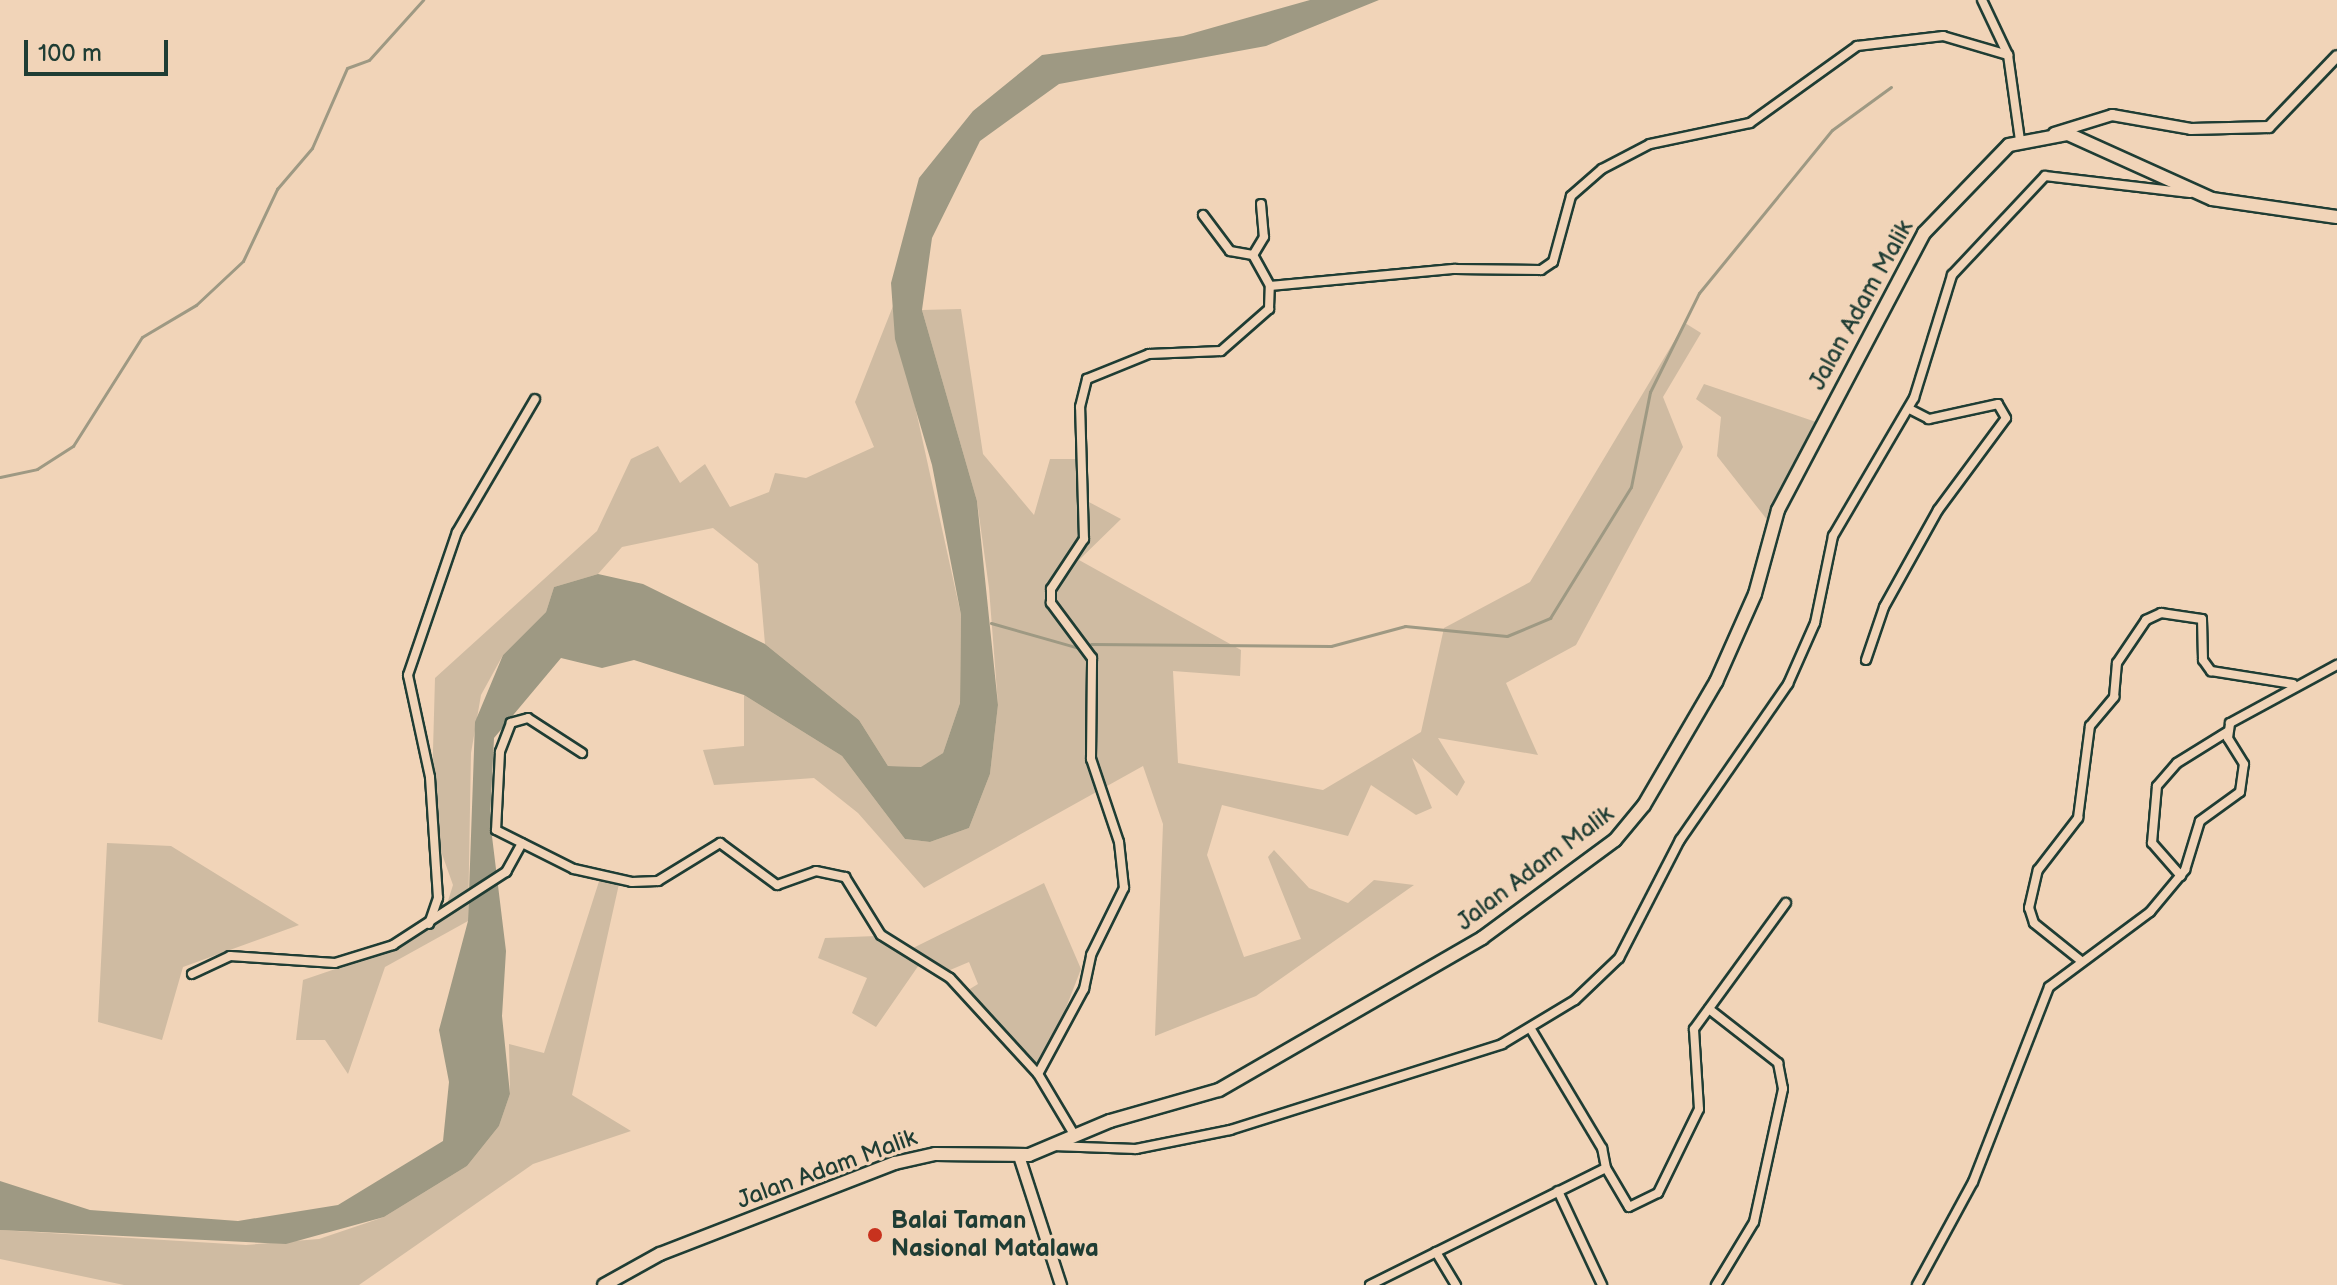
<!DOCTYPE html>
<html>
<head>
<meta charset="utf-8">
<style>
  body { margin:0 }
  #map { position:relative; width:2337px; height:1285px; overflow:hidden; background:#f1d4b8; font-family:"Balsamiq Sans",sans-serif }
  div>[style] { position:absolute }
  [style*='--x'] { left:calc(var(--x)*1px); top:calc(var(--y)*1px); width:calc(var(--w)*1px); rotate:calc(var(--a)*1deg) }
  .green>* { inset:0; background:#cfbba2 }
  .water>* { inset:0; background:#9e9983 }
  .stream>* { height:3px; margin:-1.5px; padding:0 1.5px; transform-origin:1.5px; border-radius:1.5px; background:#9e9983 }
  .roads { filter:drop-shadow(2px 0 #1f3d34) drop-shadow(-2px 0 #1f3d34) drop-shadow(0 2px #1f3d34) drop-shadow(0 -2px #1f3d34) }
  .minor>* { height:8px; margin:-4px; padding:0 4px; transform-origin:4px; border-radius:4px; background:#f1d4b8 }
  .tertiary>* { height:10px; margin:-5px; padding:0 5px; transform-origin:5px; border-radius:5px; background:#f1d4b8 }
  .trunk>* { height:12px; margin:-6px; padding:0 6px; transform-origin:6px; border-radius:6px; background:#f1d4b8 }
  .dots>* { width:22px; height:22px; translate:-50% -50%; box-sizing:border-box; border:4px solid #f1d4b8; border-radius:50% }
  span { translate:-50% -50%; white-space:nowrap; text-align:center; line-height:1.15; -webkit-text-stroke:7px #f1d4b8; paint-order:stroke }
  .street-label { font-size:24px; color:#1f3d34 }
  .poi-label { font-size:24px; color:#1f3d34; font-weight:700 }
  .left { translate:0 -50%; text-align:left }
  .scale { position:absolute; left:24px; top:40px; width:144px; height:36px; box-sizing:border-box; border:4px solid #1f3d34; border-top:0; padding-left:10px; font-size:24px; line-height:28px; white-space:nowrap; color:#1f3d34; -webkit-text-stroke:6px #f1d4b8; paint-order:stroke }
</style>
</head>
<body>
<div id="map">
  <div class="green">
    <div style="clip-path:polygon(893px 306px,961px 615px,960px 703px,943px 753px,922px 767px,888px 766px,859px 720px,765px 644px,758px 564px,713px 528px,622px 547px,598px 574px,554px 587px,546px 612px,503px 655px,481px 695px,471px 753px,468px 921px,385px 967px,348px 1074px,325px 1040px,296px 1040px,303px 980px,397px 948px,443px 917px,453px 885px,431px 823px,435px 678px,597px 531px,631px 459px,658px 446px,680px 483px,705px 464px,730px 507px,769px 492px,775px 473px,806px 478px,874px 447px,855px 402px)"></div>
    <div style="clip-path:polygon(961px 309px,983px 454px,1034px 515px,1050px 459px,1085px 459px,1087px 501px,1121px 519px,1079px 560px,1241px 650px,1240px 676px,1173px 671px,1178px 763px,1323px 790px,1421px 732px,1444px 628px,1530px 582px,1685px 323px,1701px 333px,1663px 397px,1683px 447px,1576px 645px,1506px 683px,1538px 755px,1438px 738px,1465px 782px,1457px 796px,1412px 758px,1432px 808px,1416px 815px,1371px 785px,1348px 836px,1222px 805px,1207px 855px,1244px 957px,1301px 939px,1268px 857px,1274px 850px,1309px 888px,1348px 903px,1374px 880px,1414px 885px,1256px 996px,1155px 1036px,1163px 824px,1143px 766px,924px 888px,858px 813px,814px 778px,714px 785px,703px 750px,744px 746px,744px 695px,842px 756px,905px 839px,930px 842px,969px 828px,990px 774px,998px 705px,989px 588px,977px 501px,922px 310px)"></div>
    <div style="clip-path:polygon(1704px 384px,1822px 424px,1772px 526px,1717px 456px,1721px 417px,1696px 399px)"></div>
    <div style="clip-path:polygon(107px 843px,171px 846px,299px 925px,183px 967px,162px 1040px,98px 1022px)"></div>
    <div style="clip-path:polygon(602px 872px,621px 875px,572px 1095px,631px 1131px,533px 1164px,359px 1285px,124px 1285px,0 1259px,0 1230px,246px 1245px,319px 1239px,384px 1217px,467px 1166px,499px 1126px,510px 1094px,509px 1044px,544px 1053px)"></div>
    <div style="clip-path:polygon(1044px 883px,1081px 969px,1054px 1039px,1032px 1072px,960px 995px,978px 984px,969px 962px,943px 973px,921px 962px,876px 1027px,852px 1013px,867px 978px,818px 958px,825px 938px,876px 936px,905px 952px)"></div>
  </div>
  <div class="water">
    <div style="clip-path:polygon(1310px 0,1379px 0,1266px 46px,1059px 84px,980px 141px,932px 238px,922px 310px,977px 501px,998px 705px,990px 774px,969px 828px,930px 842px,905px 839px,842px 756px,744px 695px,634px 660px,602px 668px,561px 658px,494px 738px,490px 820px,506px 951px,502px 1016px,510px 1094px,499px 1126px,467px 1166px,384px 1217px,286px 1244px,0 1230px,0 1181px,90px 1210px,238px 1221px,338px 1205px,443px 1141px,449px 1082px,439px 1030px,468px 921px,475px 722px,503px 655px,546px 612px,554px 587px,598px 574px,643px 584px,765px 644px,859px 720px,888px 766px,921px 767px,943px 753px,960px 703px,961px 615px,932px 465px,895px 339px,891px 283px,919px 178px,973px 111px,1042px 55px,1183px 36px)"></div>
  </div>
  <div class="stream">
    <div style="--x:0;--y:477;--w:38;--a:-12"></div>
    <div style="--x:37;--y:469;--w:43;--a:-32.6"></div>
    <div style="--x:73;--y:446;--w:129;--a:-57.7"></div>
    <div style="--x:142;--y:337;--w:63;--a:-30.7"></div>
    <div style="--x:196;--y:305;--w:64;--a:-43.1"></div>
    <div style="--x:243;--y:261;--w:80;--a:-64.7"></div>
    <div style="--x:277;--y:189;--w:54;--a:-49.5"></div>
    <div style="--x:312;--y:148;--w:87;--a:-66.4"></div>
    <div style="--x:347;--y:68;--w:23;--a:-20"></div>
    <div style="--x:369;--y:60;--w:81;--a:-48"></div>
    <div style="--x:991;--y:623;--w:91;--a:15.9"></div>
    <div style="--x:1091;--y:644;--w:240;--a:0.5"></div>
    <div style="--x:1331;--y:646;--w:77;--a:-15.1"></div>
    <div style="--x:1405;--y:626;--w:102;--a:5.6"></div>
    <div style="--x:1507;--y:636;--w:47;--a:-22.7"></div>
    <div style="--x:1550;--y:618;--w:154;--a:-58.3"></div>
    <div style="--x:1631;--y:487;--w:97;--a:-78.7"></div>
    <div style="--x:1650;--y:392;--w:110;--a:-63.7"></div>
    <div style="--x:1699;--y:293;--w:210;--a:-50.8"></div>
    <div style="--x:1832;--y:130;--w:73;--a:-36.1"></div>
  </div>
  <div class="roads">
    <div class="minor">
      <div style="--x:1982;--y:0;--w:61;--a:64.7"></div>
      <div style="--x:1261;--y:204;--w:33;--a:85"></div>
      <div style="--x:1264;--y:237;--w:21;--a:121"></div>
      <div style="--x:1253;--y:255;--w:35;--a:61"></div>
      <div style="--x:1203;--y:215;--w:45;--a:53.1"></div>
      <div style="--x:1230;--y:251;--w:23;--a:10"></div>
      <div style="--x:1866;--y:660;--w:56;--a:-71.2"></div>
      <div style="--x:1884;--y:607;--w:111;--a:-60.9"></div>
      <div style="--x:1938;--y:510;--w:114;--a:-53.5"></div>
      <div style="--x:2006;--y:418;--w:16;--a:-120"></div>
      <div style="--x:1998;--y:404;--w:71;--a:167.7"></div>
      <div style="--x:1929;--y:419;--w:22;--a:-153"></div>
      <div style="--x:582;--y:753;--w:64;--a:-147.1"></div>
      <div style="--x:528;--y:718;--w:18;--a:164"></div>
      <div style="--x:511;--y:723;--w:31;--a:111"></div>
      <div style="--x:500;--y:752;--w:78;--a:92.9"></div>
      <div style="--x:496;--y:830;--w:87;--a:26.6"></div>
      <div style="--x:574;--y:869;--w:59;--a:12.6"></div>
      <div style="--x:632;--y:882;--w:26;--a:-2"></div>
      <div style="--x:658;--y:881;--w:73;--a:-31.5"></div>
      <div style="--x:720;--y:843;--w:71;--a:36.4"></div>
      <div style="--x:777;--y:885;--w:41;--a:-19.7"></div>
      <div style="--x:816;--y:871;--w:30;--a:12"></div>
      <div style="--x:845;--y:877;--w:68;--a:58.2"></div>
      <div style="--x:881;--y:935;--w:81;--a:31.9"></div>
      <div style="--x:950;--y:978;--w:130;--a:47.5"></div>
      <div style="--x:2181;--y:876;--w:44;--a:-131.3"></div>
      <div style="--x:2152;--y:843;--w:57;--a:-85"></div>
      <div style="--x:2157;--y:786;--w:30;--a:-49"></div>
      <div style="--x:2177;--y:763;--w:59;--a:-31.8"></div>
      <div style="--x:429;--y:924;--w:28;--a:-71"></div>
      <div style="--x:438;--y:898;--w:121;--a:-93.8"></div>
      <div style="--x:430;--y:777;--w:104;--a:-102.2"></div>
      <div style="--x:408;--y:675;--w:151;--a:-71.1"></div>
      <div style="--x:457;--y:532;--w:154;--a:-59.6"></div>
      <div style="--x:2080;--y:960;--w:59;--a:-141.2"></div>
      <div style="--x:2034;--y:923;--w:16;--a:-108"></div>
      <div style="--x:2029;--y:908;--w:39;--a:-77"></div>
      <div style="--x:2038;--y:870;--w:66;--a:-52.4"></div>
      <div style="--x:2078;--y:818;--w:93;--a:-82.6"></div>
      <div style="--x:2090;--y:726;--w:38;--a:-50"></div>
      <div style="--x:2114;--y:697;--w:34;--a:-85"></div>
      <div style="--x:2117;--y:663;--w:52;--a:-56"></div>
      <div style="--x:2146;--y:620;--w:17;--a:-25"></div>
      <div style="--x:2161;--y:613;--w:41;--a:8.3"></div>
      <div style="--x:2202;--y:619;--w:41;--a:88.6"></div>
      <div style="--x:2203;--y:660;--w:14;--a:54"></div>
      <div style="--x:2211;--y:671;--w:83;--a:9"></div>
      <div style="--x:192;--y:974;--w:42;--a:-25.3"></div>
      <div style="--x:230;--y:956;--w:105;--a:3.8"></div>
      <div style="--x:335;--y:963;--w:61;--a:-17.2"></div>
      <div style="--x:393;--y:945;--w:135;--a:-32.9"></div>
      <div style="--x:506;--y:872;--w:33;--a:-61"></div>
      <div style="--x:1709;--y:1009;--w:88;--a:38"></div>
      <div style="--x:1778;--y:1063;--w:26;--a:79"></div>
      <div style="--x:1783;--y:1089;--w:136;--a:102.3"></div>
      <div style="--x:1754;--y:1222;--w:74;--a:121.1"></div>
      <div style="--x:1075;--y:1136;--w:72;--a:-120.8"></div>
      <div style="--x:1038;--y:1074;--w:97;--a:-61.6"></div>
      <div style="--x:1084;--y:989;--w:35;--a:-78"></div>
      <div style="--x:1091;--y:955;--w:75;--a:-63.8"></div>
      <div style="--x:1124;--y:888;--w:46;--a:-96.2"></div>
      <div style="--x:1119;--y:842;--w:88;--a:-108.6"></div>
      <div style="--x:1091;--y:759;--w:101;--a:-89.4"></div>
      <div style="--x:1092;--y:658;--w:69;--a:-126.7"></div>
      <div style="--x:1051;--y:603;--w:14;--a:-90"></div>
      <div style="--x:1051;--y:589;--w:60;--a:-56.6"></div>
      <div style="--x:1084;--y:539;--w:132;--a:-91.7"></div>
      <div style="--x:1080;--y:407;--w:29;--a:-76"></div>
      <div style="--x:1087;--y:379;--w:67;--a:-22"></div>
      <div style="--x:1149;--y:354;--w:72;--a:-2.4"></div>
      <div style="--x:1221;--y:351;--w:64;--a:-41.2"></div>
      <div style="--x:1269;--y:309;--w:23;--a:-88"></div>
      <div style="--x:1270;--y:286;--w:186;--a:-5.3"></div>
      <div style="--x:1455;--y:269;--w:86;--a:0.7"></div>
      <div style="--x:1541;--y:270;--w:14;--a:-34"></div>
      <div style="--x:1553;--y:262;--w:68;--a:-74.7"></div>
      <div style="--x:1571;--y:196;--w:41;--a:-41.1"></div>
      <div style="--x:1602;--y:169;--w:54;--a:-27.5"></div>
      <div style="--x:1650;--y:144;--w:102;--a:-11.9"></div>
      <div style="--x:1750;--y:123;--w:132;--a:-35.7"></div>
      <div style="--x:1857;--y:46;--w:87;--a:-6.6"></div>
      <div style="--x:1943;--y:36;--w:68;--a:16.3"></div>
      <div style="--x:2008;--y:55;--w:86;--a:82"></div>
      <div style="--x:1053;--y:1146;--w:83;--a:2.1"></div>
      <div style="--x:1136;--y:1149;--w:96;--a:-11.4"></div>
      <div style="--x:1230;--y:1130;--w:285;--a:-17.5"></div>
      <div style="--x:1502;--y:1044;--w:85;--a:-31.1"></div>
      <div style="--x:1575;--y:1000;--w:61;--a:-43.7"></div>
      <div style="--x:1619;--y:958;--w:133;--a:-62.7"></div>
      <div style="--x:1680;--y:840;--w:190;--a:-55.3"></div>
      <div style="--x:1788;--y:684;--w:67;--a:-66.1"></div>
      <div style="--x:1815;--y:623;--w:89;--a:-78.3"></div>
      <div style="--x:1833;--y:536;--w:160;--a:-59.6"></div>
      <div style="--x:1914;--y:398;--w:129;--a:-72.8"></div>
      <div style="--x:1952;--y:275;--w:136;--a:-46.8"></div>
      <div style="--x:2045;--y:176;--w:146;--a:6.7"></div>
      <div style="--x:1606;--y:1168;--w:45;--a:59.5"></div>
      <div style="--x:1629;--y:1207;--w:32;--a:-26"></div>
      <div style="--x:1658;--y:1193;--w:93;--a:-64"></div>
      <div style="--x:1699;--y:1109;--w:80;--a:-93.6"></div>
      <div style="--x:1694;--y:1029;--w:156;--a:-53.9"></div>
      <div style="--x:1558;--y:1191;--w:104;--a:64.9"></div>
      <div style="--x:1436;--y:1252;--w:39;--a:59"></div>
      <div style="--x:1370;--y:1285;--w:263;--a:-26.4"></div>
      <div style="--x:1606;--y:1168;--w:20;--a:-101"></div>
      <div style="--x:1602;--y:1148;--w:136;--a:-120.9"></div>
      <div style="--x:1917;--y:1285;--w:117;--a:-61.5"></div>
      <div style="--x:1973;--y:1182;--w:209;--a:-68.7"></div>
      <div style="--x:2049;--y:987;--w:126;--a:-36.6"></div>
      <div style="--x:2150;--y:912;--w:55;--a:-50.2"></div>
      <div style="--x:2185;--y:870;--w:51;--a:-73"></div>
      <div style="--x:2200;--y:821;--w:49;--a:-35.9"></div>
      <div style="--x:2240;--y:792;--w:28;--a:-82"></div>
      <div style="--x:2244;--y:764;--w:31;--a:-122"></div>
      <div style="--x:2228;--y:738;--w:15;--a:-82"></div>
      <div style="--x:2230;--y:723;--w:122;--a:-28.5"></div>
    </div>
    <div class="tertiary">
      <div style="--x:2054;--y:133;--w:61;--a:-17.2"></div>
      <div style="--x:2112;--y:115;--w:80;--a:10"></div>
      <div style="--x:2191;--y:129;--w:78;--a:-1.5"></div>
      <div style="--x:2269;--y:127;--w:98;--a:-46.2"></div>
      <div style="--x:1019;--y:1156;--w:136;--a:72"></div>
    </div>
    <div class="trunk">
      <div style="--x:604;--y:1285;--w:64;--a:-29"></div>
      <div style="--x:660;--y:1254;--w:252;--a:-21.2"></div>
      <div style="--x:895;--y:1163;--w:41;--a:-12.7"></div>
      <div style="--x:935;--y:1154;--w:94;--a:0.6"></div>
      <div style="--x:1029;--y:1155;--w:88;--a:-22.8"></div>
      <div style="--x:1110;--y:1121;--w:113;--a:-15.9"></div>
      <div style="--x:1219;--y:1090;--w:304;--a:-30"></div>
      <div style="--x:1482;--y:938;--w:165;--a:-36.4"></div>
      <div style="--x:1615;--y:840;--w:45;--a:-50.4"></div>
      <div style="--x:1644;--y:805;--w:143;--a:-59.7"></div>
      <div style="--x:1716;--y:682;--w:96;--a:-66.1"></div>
      <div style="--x:1755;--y:594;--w:87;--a:-74.7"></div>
      <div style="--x:1778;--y:510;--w:313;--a:-62.2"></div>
      <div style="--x:1924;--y:233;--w:122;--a:-46"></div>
      <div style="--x:2009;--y:145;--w:60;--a:-10.6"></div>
      <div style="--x:2068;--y:134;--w:158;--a:24.3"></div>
      <div style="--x:2212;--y:199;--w:126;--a:8.2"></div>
    </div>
  </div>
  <div class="dots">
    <div style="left:875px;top:1235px;background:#c8321e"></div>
  </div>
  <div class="street-label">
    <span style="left:1861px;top:305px;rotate:-61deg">Jalan Adam Malik</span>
    <span style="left:1535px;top:868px;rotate:-37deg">Jalan Adam Malik</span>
    <span style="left:827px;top:1169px;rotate:-20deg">Jalan Adam Malik</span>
  </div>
  <div class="poi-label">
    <span class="left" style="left:891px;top:1235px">Balai Taman<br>Nasional Matalawa</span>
  </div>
  <div class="scale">100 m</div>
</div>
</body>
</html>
